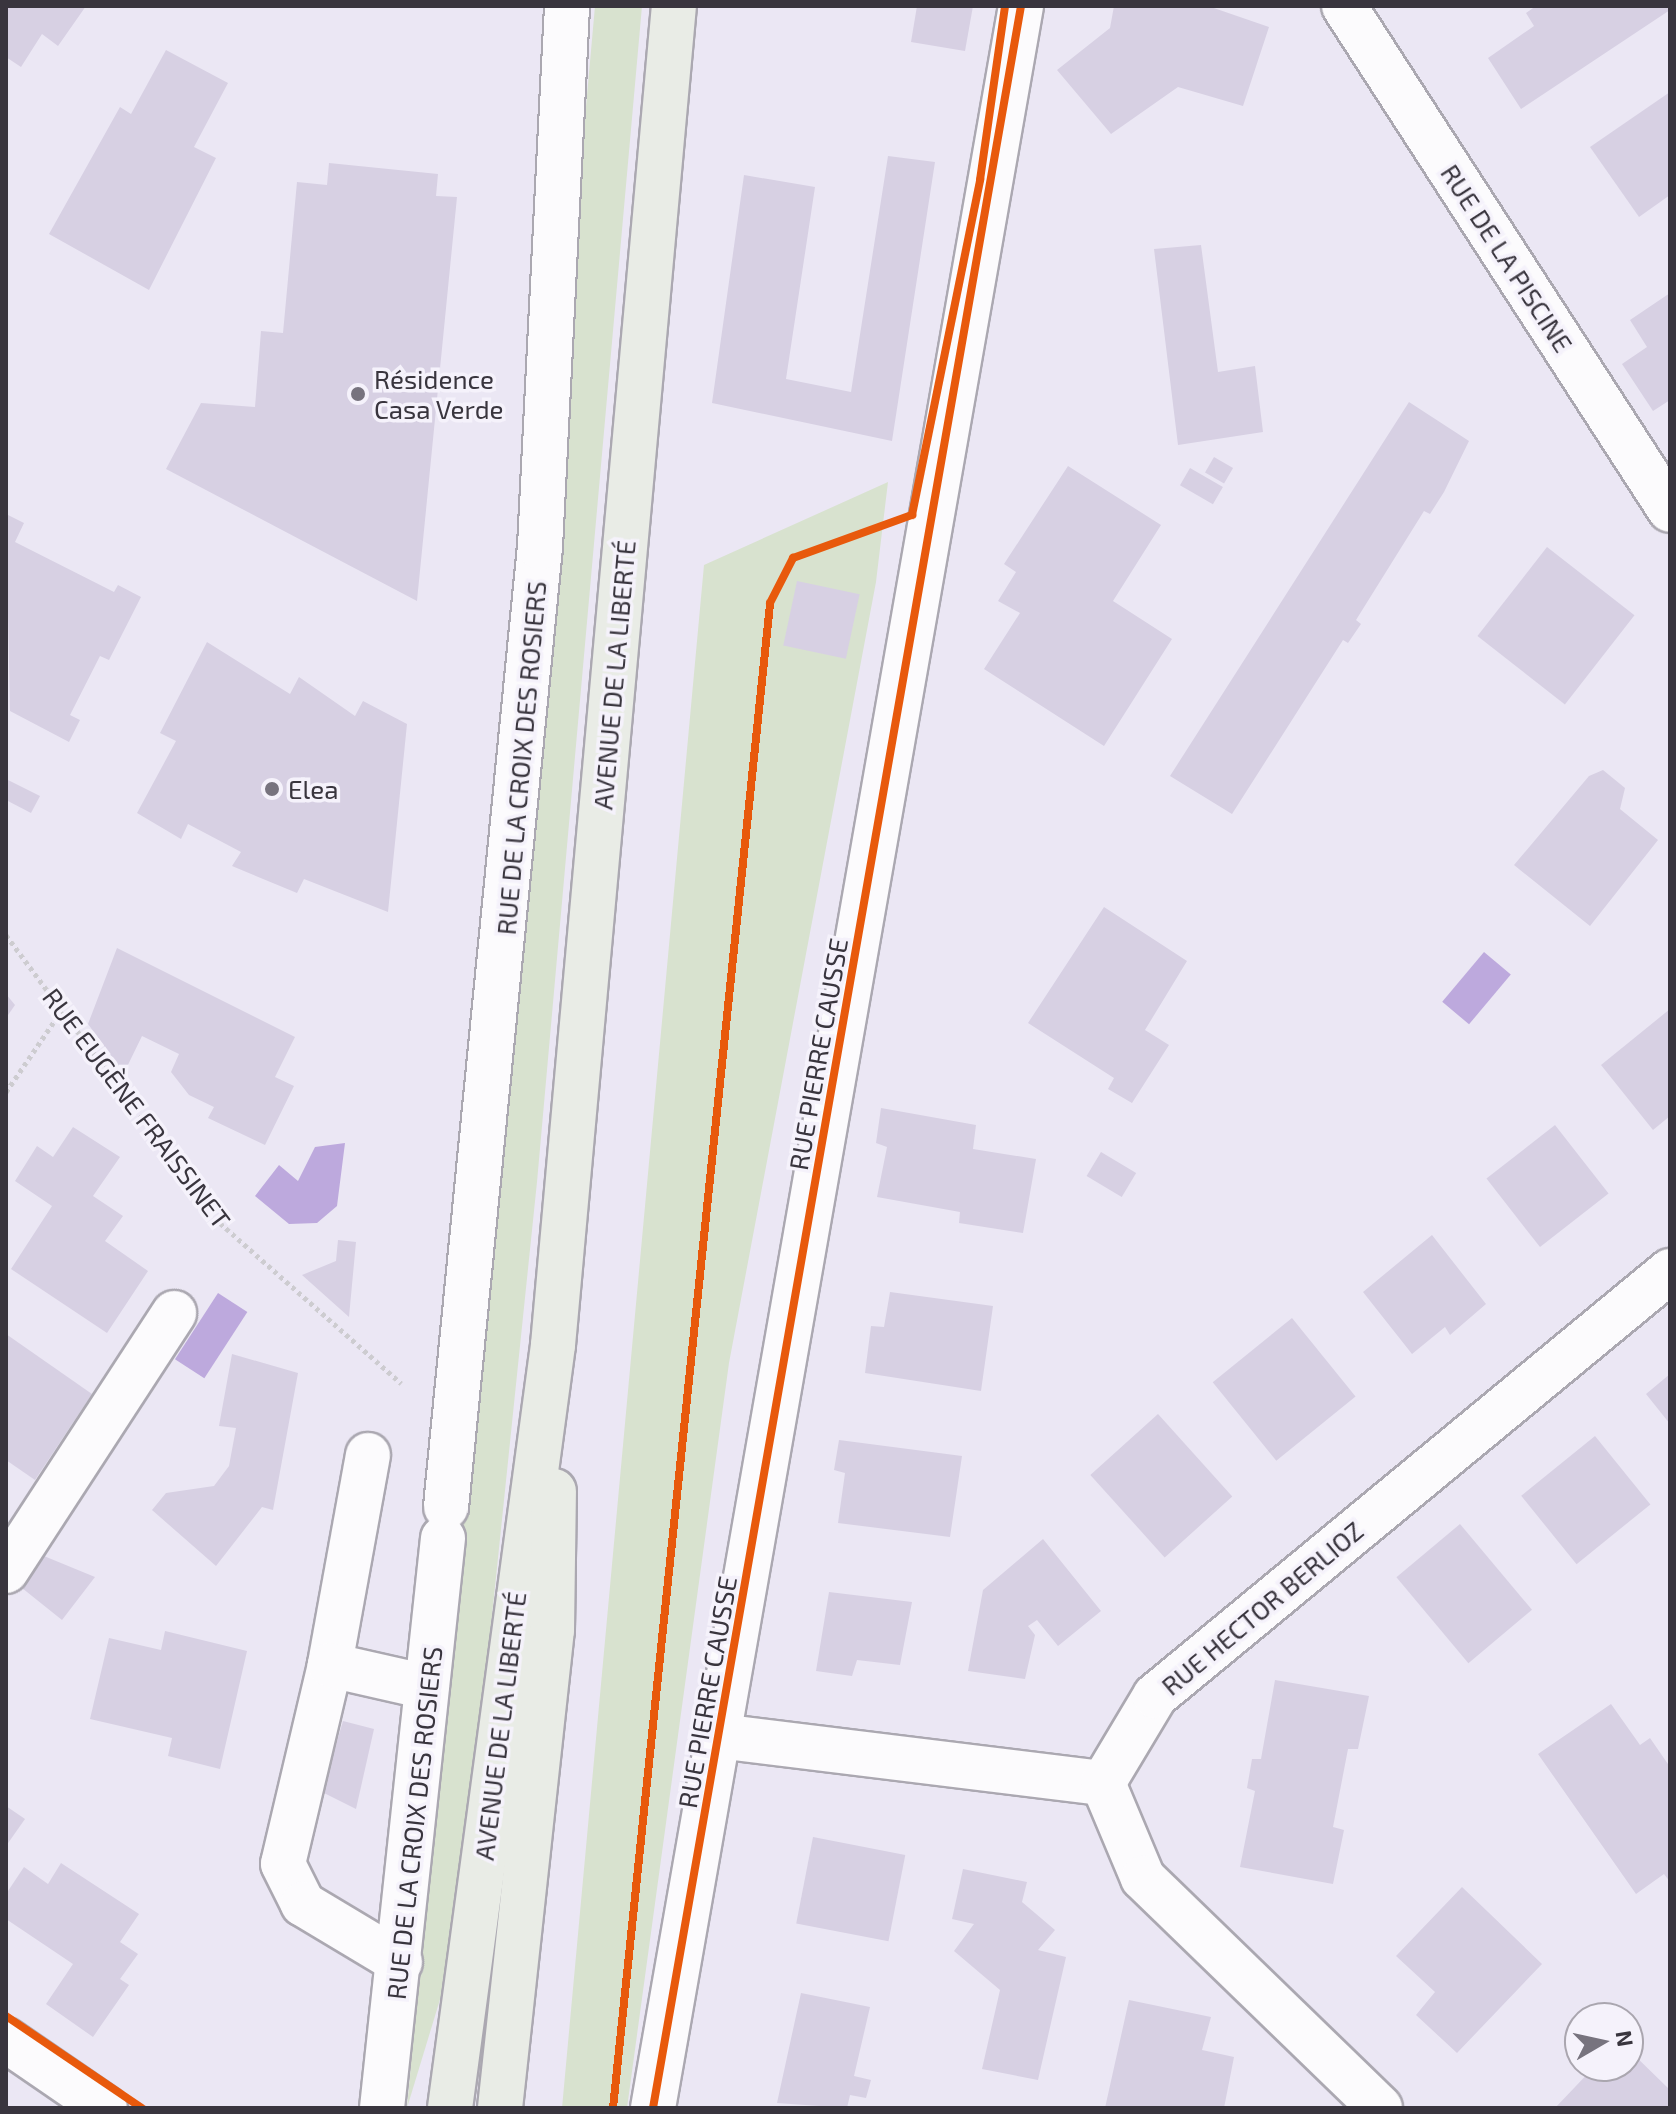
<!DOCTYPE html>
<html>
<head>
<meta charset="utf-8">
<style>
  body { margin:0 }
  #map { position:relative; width:1676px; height:2114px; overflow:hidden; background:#ebe7f4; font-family:"Exo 2",sans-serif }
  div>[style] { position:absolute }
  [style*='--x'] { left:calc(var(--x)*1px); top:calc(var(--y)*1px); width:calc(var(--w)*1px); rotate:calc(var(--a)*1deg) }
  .green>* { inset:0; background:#d8e2cf }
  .water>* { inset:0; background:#bda9dd; transform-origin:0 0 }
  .building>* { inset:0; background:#d7d0e3; transform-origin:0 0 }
  .path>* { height:5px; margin-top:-2.5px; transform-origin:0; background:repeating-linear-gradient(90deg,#cdccd0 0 4px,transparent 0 8px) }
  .roads { filter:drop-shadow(2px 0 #aba8b1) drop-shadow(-2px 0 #aba8b1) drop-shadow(0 2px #aba8b1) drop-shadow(0 -2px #aba8b1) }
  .minor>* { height:44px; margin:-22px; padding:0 22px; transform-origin:22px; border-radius:22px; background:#fcfbfd }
  .major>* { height:44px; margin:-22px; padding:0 22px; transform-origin:22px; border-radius:22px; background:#e9ece6 }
  .cycleway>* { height:8px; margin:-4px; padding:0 4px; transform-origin:4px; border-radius:4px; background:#e8590c }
  .dots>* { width:22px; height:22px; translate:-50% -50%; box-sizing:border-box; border:4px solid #f5f2fb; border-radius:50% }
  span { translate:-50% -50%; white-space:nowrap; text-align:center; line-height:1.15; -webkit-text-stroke:7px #f5f2fb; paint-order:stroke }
  .street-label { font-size:26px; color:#39353e }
  .poi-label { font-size:26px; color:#39353e }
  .left { translate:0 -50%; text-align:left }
  .frame { position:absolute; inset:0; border:8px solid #39353e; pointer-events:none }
  .north { position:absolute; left:1564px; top:2002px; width:80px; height:80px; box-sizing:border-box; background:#f5f2fb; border:2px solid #aaa6af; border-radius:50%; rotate:81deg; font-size:22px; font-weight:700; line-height:32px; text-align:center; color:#39353e }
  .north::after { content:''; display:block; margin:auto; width:28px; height:36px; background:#77737e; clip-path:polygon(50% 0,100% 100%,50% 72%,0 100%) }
</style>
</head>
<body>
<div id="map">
  <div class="green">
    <div style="clip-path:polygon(595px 6px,642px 6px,537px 1182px,476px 1770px,445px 1983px,407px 2108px)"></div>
    <div style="clip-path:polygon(888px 482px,876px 582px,729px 1363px,627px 2108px,562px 2108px,704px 565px)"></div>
  </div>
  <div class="water">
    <div style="left:1484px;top:952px;width:35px;height:65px;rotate:40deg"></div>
    <div style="clip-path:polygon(345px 1143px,337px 1206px,317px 1223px,289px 1224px,255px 1196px,279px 1165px,298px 1181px,315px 1147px)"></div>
    <div style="left:218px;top:1293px;width:35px;height:79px;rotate:33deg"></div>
  </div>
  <div class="building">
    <div style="clip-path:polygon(6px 6px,86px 6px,58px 46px,42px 34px,21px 67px,6px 57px)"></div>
    <div style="clip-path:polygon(917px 6px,973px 6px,965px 51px,911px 42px)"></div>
    <div style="clip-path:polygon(1114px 6px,1208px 6px,1269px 27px,1243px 106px,1178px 87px,1111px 134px,1057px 70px,1110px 28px)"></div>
    <div style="clip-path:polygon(1536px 6px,1670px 6px,1670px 10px,1521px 109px,1488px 58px,1534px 26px,1526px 13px)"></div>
    <div style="clip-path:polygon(166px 50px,228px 83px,194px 147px,216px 158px,149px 290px,49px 234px,120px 107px,131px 114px)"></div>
    <div style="clip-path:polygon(1670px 92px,1670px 195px,1639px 217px,1590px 147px)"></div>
    <div style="clip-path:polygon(888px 156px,935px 162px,892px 441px,712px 403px,744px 175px,815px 187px,786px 379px,851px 392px)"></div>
    <div style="clip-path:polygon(329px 163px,438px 174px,436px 196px,457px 197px,417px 601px,166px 469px,201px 403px,255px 407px,261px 331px,283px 333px,297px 182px,327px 185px)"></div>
    <div style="clip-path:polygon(1201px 245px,1218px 372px,1255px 366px,1263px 432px,1178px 445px,1154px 249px)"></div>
    <div style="clip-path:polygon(1670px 293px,1670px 400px,1653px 411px,1622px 364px,1647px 347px,1630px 320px)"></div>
    <div style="clip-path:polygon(1409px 402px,1469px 441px,1444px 492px,1430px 514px,1424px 511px,1356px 620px,1361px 624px,1348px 643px,1343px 640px,1232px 814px,1170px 776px)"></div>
    <div style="left:1214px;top:457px;width:22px;height:18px;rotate:30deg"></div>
    <div style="clip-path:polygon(1068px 466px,1161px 525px,1113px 601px,1172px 639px,1104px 746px,984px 669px,1020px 613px,998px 601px,1016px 572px,1004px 564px)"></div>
    <div style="left:1190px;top:468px;width:38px;height:20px;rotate:30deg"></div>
    <div style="clip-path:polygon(6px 514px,24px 523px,15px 542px,114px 592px,118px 585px,141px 597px,109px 660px,100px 656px,70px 715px,80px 720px,69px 742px,10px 711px)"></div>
    <div style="left:1547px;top:547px;width:111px;height:113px;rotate:38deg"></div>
    <div style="left:797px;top:581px;width:64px;height:66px;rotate:12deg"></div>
    <div style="clip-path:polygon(207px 642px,290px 694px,299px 677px,355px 716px,363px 701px,407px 724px,388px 912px,304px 879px,297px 893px,232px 866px,241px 852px,188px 824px,181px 839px,137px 813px,176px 741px,160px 733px)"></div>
    <div style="clip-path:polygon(1603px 770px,1625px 788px,1620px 809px,1658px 840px,1590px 926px,1514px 865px,1589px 776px)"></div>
    <div style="clip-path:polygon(6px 779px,40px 796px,31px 813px,6px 800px)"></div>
    <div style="clip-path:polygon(1104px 907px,1187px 961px,1145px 1030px,1169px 1045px,1132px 1103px,1108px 1089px,1114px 1078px,1028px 1023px)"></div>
    <div style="clip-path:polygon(117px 948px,295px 1037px,275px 1077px,294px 1086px,265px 1145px,208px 1118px,214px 1107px,189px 1095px,171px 1072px,179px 1054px,142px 1036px,124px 1073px,88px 1024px)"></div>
    <div style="clip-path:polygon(6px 994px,15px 1005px,6px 1018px)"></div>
    <div style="clip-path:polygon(1670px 1009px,1670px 1116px,1653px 1130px,1601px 1065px)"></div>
    <div style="clip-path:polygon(881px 1108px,976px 1125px,973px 1149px,1036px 1159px,1023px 1233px,959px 1223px,960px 1212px,877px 1197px,887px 1147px,876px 1143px)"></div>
    <div style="left:1555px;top:1125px;width:87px;height:87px;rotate:52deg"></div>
    <div style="clip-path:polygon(73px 1127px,120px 1157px,93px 1196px,123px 1216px,105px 1241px,148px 1271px,107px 1333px,11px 1269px,52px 1206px,15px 1181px,37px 1146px,53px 1157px)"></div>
    <div style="left:1101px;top:1152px;width:41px;height:28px;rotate:31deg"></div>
    <div style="clip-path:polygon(1432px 1235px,1486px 1304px,1450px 1335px,1445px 1327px,1412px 1354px,1363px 1292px)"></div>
    <div style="clip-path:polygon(338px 1240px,356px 1242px,349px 1317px,302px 1275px,336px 1261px)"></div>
    <div style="clip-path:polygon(890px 1292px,993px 1306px,981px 1391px,865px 1373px,871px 1326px,884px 1327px)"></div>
    <div style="left:1292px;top:1318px;width:101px;height:102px;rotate:51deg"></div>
    <div style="clip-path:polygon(6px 1334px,92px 1394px,35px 1480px,6px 1460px)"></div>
    <div style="clip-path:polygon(232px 1354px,298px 1373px,273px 1510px,262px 1507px,216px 1566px,152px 1510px,166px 1493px,214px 1486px,229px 1466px,236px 1428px,219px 1426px)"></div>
    <div style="clip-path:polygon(1670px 1374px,1670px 1424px,1646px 1394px)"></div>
    <div style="left:1158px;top:1414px;width:111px;height:91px;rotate:48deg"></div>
    <div style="left:1595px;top:1436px;width:88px;height:95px;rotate:51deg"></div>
    <div style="clip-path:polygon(839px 1440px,962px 1456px,950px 1537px,838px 1523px,845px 1473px,834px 1470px)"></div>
    <div style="left:1460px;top:1524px;width:112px;height:83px;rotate:50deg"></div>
    <div style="clip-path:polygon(1043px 1539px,1101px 1611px,1058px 1646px,1037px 1620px,1028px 1626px,1035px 1635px,1025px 1679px,968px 1671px,983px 1590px)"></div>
    <div style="clip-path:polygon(39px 1554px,95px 1577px,62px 1620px,17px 1584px)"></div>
    <div style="clip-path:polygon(829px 1592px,912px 1602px,900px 1665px,857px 1660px,852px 1676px,816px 1671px)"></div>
    <div style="clip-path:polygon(165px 1631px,247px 1651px,220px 1769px,168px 1756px,172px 1738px,90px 1719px,109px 1638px,161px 1650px)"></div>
    <div style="clip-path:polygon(1275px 1680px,1369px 1696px,1358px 1749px,1348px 1749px,1333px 1827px,1344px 1830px,1333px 1884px,1240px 1867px,1255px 1791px,1247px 1788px,1252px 1759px,1261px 1759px)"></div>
    <div style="clip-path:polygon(1611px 1704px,1640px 1745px,1650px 1738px,1670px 1767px,1670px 1882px,1664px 1874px,1636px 1894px,1538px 1754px)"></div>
    <div style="clip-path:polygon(343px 1721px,374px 1729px,356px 1809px,322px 1792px)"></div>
    <div style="clip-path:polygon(6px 1806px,25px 1819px,6px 1846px)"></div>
    <div style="left:813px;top:1837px;width:94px;height:88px;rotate:11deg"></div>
    <div style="clip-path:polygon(61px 1863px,139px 1914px,120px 1942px,138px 1954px,120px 1979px,129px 1985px,93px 2037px,46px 2004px,73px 1964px,6px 1919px,6px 1894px,24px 1867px,48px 1884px)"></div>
    <div style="clip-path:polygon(963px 1869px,1027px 1882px,1022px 1902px,1055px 1930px,1038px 1950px,1066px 1957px,1038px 2080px,982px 2069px,1000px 1990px,954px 1951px,974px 1924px,952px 1919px)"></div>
    <div style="clip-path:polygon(1462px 1887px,1542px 1964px,1457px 2053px,1416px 2015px,1435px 1992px,1396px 1956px)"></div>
    <div style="clip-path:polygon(801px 1993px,870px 2007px,854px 2076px,871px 2080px,866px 2098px,850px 2095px,847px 2108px,777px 2103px)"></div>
    <div style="clip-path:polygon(1129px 2000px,1211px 2017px,1202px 2050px,1234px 2057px,1224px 2108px,1105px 2108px)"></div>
    <div style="clip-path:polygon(1628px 2049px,1670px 2090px,1670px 2108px,1555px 2108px,1595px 2066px,1628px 2066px)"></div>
  </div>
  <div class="path">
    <div style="--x:6;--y:935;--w:359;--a:53.4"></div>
    <div style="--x:220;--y:1223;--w:242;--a:41.5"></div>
    <div style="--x:6;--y:1092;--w:99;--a:-55.7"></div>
  </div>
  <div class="roads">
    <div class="minor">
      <div style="--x:1344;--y:6;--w:600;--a:57.1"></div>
      <div style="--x:368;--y:1455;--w:213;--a:100.3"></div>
      <div style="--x:330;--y:1665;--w:204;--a:103.3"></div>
      <div style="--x:283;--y:1864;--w:45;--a:63.4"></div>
      <div style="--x:303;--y:1904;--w:113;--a:30.9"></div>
      <div style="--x:446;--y:1507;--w:965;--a:-84.41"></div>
      <div style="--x:540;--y:547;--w:542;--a:-87.14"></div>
      <div style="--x:6;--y:1571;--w:308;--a:-56.9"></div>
      <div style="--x:330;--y:1665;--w:99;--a:12.8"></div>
      <div style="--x:719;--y:1736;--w:387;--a:7"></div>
      <div style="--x:1103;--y:1783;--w:101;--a:-59.1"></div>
      <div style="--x:1155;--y:1696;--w:668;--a:-39.53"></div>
      <div style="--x:1103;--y:1783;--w:103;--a:67.2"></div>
      <div style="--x:1143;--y:1878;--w:330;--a:44.1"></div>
      <div style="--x:6;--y:2040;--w:120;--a:34.5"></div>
      <div style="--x:382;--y:2108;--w:573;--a:-83.89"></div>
      <div style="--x:653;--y:2108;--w:2134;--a:-80.07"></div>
    </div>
    <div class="major">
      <div style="--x:450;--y:2108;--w:770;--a:-82.31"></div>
      <div style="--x:553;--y:1345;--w:1344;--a:-84.84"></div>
      <div style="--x:500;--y:2108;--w:481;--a:-83.8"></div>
      <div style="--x:552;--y:1630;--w:139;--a:-89.2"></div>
    </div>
  </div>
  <div class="cycleway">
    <div style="--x:6;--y:2016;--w:164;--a:34.1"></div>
    <div style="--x:613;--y:2108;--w:1513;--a:-84.04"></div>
    <div style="--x:770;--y:603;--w:51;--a:-62.9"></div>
    <div style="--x:793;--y:558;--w:127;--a:-19.9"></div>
    <div style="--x:912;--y:515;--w:342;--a:-78.5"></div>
    <div style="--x:980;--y:180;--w:176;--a:-81.8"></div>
    <div style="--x:653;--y:2108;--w:2134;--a:-80.07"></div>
  </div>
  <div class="dots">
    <div style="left:358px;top:394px;background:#77737e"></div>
    <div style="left:272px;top:789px;background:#77737e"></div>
  </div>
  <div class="street-label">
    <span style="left:1507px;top:258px;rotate:57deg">RUE DE LA PISCINE</span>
    <span style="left:614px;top:675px;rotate:-85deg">AVENUE DE LA LIBERTÉ</span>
    <span style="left:521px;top:758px;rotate:-85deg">RUE DE LA CROIX DES ROSIERS</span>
    <span style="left:818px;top:1054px;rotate:-80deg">RUE PIERRE CAUSSE</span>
    <span style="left:137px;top:1108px;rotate:53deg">RUE EUGÈNE FRAISSINET</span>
    <span style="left:1262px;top:1608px;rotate:-40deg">RUE HECTOR BERLIOZ</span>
    <span style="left:707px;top:1692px;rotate:-80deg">RUE PIERRE CAUSSE</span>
    <span style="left:500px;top:1726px;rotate:-83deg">AVENUE DE LA LIBERTÉ</span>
    <span style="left:414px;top:1823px;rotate:-84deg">RUE DE LA CROIX DES ROSIERS</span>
  </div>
  <div class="poi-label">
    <span class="left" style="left:374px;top:394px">Résidence<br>Casa Verde</span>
    <span class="left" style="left:288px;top:789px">Elea</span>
  </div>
  <div class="frame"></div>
  <div class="north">N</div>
</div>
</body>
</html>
